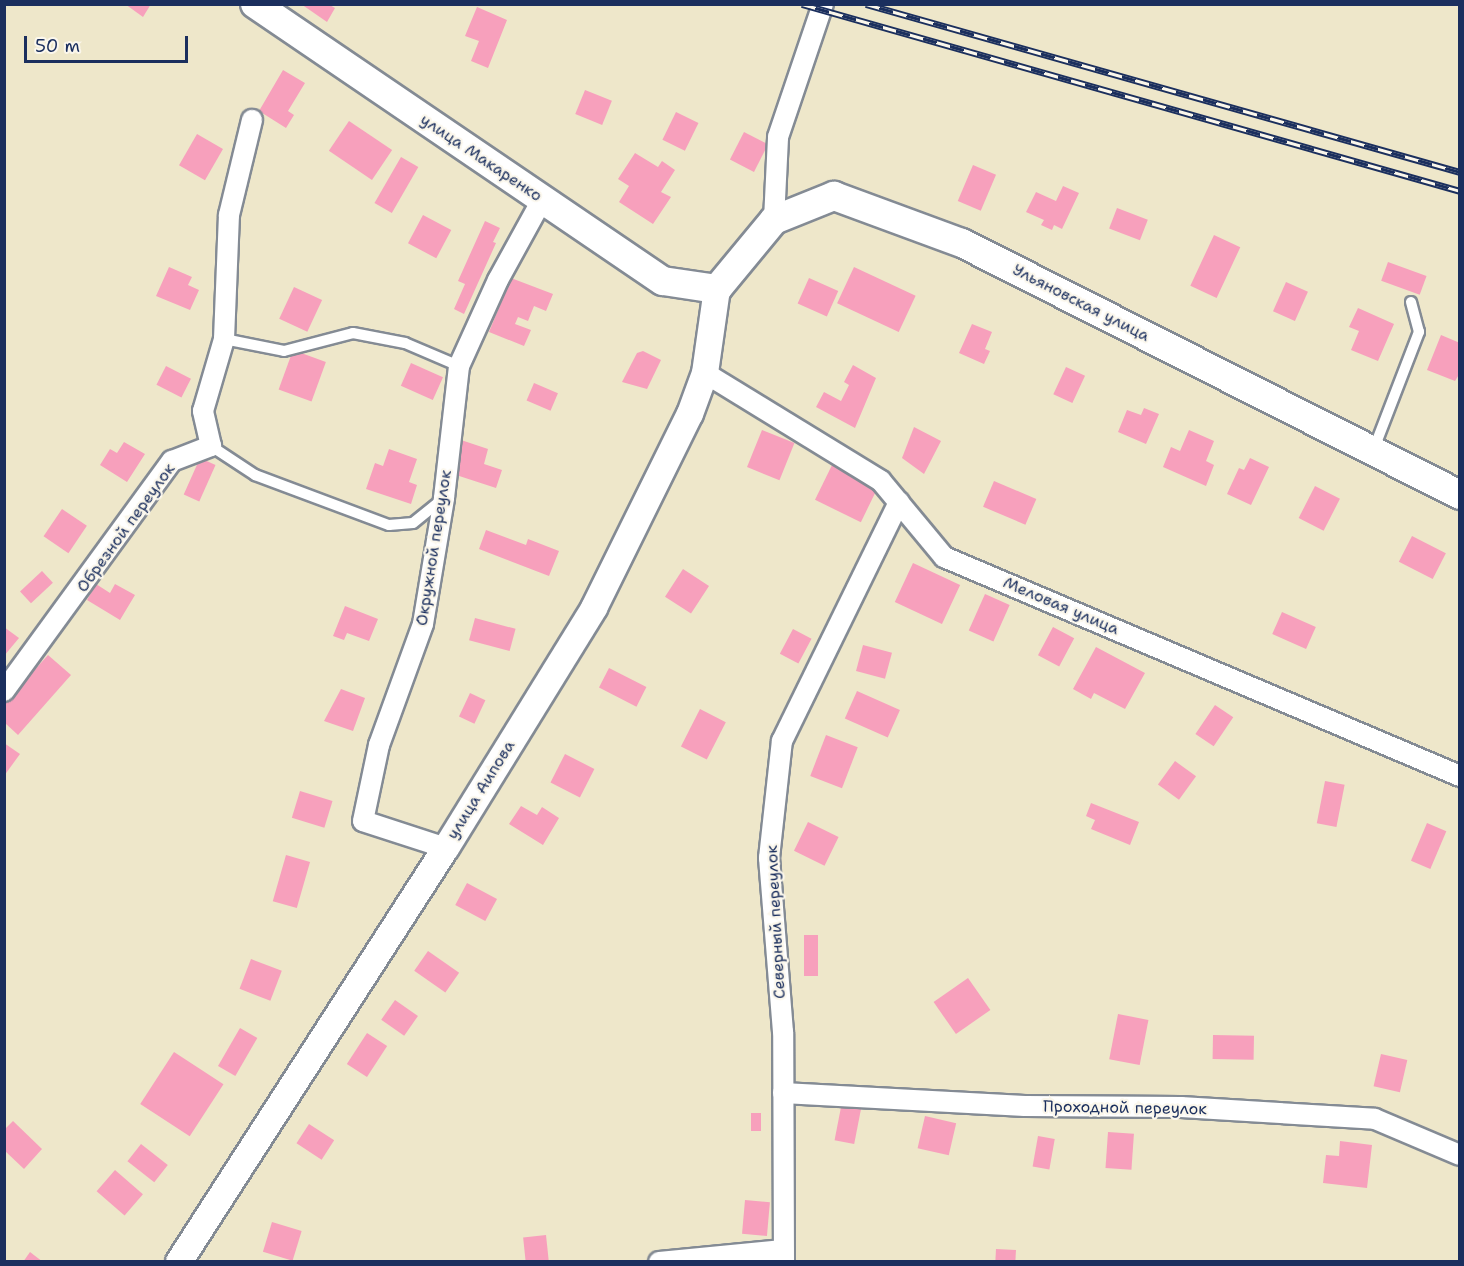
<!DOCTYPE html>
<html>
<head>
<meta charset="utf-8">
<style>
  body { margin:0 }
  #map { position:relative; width:1464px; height:1266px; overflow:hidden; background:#eee7ca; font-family:"Shantell Sans",sans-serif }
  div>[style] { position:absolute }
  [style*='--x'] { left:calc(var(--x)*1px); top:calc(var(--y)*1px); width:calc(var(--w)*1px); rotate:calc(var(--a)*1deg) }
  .building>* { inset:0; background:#f7a0bc; transform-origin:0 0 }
  .roads { filter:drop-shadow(2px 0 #848b94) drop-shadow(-2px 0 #848b94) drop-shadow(0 2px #848b94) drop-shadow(0 -2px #848b94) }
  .service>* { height:10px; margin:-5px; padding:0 5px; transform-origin:5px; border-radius:5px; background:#fff }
  .minor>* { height:20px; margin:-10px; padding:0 10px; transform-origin:10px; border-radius:10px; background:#fff }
  .tertiary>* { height:26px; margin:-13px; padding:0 13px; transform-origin:13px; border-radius:13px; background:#fff }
  .secondary>* { height:28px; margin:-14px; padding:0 14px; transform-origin:14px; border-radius:14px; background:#fff }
  .rail>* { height:7px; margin-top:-3.5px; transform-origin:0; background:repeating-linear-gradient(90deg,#fbf7ec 0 14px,#1b2f5e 0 28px); box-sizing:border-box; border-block:2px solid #1b2f5e }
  span { translate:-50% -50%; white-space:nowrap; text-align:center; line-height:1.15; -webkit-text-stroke:4.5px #fbf7ec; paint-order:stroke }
  .street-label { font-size:16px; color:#1b2f5e }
  .frame { position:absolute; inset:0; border:6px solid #1b2f5e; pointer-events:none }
  .scale { position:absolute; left:24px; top:36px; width:164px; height:27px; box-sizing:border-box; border:3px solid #1b2f5e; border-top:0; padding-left:8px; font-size:18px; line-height:21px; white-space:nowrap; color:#1b2f5e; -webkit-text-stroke:4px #fbf7ec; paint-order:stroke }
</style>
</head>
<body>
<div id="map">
  <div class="building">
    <div style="clip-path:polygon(125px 4px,151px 4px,143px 17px)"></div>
    <div style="clip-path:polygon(301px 4px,328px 4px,335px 8px,327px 22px)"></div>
    <div style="clip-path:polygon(477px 7px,507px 20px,488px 68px,471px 61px,479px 41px,465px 36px)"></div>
    <div style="clip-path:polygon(283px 70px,305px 83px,288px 111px,294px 115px,286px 128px,259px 111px)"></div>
    <div style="left:585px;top:90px;width:29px;height:26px;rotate:22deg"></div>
    <div style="left:676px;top:112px;width:25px;height:31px;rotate:26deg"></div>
    <div style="left:349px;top:121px;width:52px;height:36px;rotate:34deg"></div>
    <div style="left:744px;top:132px;width:27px;height:31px;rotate:27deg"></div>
    <div style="left:197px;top:134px;width:30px;height:36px;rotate:30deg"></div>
    <div style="clip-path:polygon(635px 153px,658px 167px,662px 161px,675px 170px,661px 192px,671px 197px,653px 224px,619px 202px,629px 186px,618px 179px)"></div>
    <div style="left:401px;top:157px;width:20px;height:53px;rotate:30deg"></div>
    <div style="left:973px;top:165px;width:25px;height:39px;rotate:23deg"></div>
    <div style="clip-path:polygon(1063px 186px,1079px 193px,1062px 229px,1054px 225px,1052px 230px,1041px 225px,1044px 220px,1026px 212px,1036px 192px,1056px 201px)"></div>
    <div style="left:1117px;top:208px;width:33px;height:22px;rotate:21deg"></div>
    <div style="left:423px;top:215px;width:32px;height:32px;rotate:28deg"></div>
    <div style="clip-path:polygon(485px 221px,500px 228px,493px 242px,496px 243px,464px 314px,454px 309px,465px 284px,458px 281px)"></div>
    <div style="left:1214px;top:235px;width:29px;height:56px;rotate:25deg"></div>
    <div style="left:1388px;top:262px;width:41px;height:20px;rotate:20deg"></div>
    <div style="clip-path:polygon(169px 267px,192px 277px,188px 285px,199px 290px,190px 310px,156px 296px)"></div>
    <div style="left:854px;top:267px;width:68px;height:40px;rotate:25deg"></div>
    <div style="clip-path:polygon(511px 278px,553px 294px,546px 311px,534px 306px,528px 321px,518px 317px,515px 324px,531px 330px,524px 346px,489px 332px)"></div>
    <div style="left:809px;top:278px;width:32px;height:28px;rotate:24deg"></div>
    <div style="left:1286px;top:282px;width:24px;height:32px;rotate:24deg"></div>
    <div style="left:294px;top:287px;width:31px;height:35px;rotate:25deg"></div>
    <div style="clip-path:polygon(1358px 308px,1394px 324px,1378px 361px,1351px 350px,1359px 331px,1349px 327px)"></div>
    <div style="clip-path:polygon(972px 324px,992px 332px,985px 349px,990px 351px,984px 364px,959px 353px)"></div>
    <div style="clip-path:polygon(1441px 335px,1460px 343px,1460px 373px,1455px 381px,1427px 370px)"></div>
    <div style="left:293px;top:350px;width:35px;height:42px;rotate:20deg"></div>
    <div style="clip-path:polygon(643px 351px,661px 360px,647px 389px,622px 382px,637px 353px)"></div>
    <div style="left:411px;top:363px;width:35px;height:25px;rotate:24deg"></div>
    <div style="clip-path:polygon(853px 365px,876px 378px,855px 428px,816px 407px,824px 392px,841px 401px,849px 385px,844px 382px)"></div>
    <div style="left:166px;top:366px;width:28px;height:21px;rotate:27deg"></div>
    <div style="left:1066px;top:367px;width:21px;height:30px;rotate:25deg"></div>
    <div style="left:534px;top:383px;width:26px;height:19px;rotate:23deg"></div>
    <div style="clip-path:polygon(1144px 408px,1159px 414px,1146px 444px,1118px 432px,1127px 410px,1141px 415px)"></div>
    <div style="clip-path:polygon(914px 427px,941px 441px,924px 474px,902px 458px)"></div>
    <div style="left:762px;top:430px;width:35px;height:40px;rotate:22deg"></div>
    <div style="clip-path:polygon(1189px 430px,1214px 441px,1206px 461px,1214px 465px,1206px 486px,1163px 467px,1171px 447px,1180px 451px)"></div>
    <div style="clip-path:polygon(461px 440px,488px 449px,484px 464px,502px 470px,496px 488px,450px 473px)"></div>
    <div style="clip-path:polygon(124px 442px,145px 454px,127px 482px,100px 465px,110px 449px,117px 453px)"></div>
    <div style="clip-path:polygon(389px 449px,417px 459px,409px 482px,417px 485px,411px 504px,366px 489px,375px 463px,383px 466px)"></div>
    <div style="left:200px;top:458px;width:17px;height:40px;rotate:24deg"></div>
    <div style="clip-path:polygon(1250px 458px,1269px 467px,1251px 505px,1227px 494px,1239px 468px,1244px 470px)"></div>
    <div style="left:833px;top:463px;width:51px;height:41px;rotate:26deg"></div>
    <div style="left:994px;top:481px;width:46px;height:28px;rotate:23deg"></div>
    <div style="left:1315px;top:486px;width:28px;height:36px;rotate:27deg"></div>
    <div style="left:62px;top:509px;width:30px;height:33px;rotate:34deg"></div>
    <div style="clip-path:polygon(486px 530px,526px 545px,528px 539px,559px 551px,549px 576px,479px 549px)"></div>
    <div style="left:1412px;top:536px;width:38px;height:29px;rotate:27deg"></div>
    <div style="left:913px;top:563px;width:52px;height:43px;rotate:25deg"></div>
    <div style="left:683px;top:569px;width:31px;height:33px;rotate:33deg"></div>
    <div style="left:42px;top:571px;width:16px;height:30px;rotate:47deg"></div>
    <div style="clip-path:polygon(96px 584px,110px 593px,115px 584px,135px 595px,120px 620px,87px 600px)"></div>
    <div style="left:985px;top:594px;width:27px;height:40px;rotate:24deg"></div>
    <div style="clip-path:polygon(345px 606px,378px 619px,369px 641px,347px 633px,344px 640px,333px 636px)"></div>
    <div style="left:1282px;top:612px;width:37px;height:24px;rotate:24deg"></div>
    <div style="left:475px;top:618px;width:42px;height:23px;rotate:15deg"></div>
    <div style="clip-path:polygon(4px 627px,19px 638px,4px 656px)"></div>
    <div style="left:1053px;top:627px;width:24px;height:32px;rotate:28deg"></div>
    <div style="left:793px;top:629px;width:21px;height:28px;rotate:28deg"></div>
    <div style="left:863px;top:645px;width:30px;height:27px;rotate:15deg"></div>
    <div style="clip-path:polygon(1096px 647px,1145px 673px,1125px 709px,1094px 693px,1091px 699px,1073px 689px)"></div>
    <div style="clip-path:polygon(48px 655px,71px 675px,18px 735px,5px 723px,5px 703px)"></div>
    <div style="left:609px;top:668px;width:42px;height:22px;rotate:27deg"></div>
    <div style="clip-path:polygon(341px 689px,365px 698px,353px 731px,324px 721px)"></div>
    <div style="left:857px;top:691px;width:47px;height:30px;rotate:24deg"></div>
    <div style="left:470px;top:693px;width:17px;height:26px;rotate:25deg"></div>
    <div style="left:1215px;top:705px;width:22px;height:35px;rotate:34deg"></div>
    <div style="left:700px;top:709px;width:29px;height:42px;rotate:27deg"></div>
    <div style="left:826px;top:735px;width:34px;height:44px;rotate:21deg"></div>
    <div style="clip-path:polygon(4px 743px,20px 754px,4px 776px)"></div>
    <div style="left:565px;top:754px;width:33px;height:32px;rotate:27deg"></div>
    <div style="left:1175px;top:761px;width:26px;height:29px;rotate:36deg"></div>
    <div style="left:1325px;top:781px;width:20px;height:43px;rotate:11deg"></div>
    <div style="left:300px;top:791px;width:34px;height:28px;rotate:17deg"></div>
    <div style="clip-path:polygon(1091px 803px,1139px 822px,1130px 845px,1091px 829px,1095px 820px,1086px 816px)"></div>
    <div style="clip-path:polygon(521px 806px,537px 815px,542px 807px,559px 818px,543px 845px,509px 824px)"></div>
    <div style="left:808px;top:822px;width:34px;height:32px;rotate:26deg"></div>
    <div style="left:1427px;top:823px;width:21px;height:41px;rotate:23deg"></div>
    <div style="left:286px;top:855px;width:25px;height:48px;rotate:16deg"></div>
    <div style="left:467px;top:883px;width:34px;height:25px;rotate:28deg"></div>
    <div style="left:804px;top:935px;width:14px;height:41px"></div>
    <div style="left:428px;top:951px;width:38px;height:24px;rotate:35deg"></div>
    <div style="left:251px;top:959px;width:33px;height:32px;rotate:21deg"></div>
    <div style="left:968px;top:978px;width:39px;height:42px;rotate:55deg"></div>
    <div style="left:395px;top:1000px;width:28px;height:24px;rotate:35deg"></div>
    <div style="left:1118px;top:1014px;width:31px;height:46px;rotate:11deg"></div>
    <div style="left:240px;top:1028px;width:20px;height:44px;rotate:30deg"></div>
    <div style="left:367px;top:1033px;width:24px;height:37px;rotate:33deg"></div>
    <div style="left:1213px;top:1035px;width:41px;height:24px;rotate:1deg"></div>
    <div style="left:174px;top:1052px;width:59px;height:62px;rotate:33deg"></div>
    <div style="left:1381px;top:1054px;width:27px;height:33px;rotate:13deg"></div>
    <div style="left:842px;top:1102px;width:20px;height:39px;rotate:11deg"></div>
    <div style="left:751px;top:1113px;width:10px;height:18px"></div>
    <div style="left:925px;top:1116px;width:32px;height:33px;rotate:13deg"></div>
    <div style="clip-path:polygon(13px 1121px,42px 1149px,24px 1169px,4px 1150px,4px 1130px)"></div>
    <div style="left:309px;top:1124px;width:30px;height:23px;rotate:33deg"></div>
    <div style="left:1108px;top:1132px;width:26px;height:36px;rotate:4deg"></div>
    <div style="left:1038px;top:1136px;width:17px;height:31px;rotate:10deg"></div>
    <div style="clip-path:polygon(1340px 1141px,1372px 1145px,1367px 1188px,1323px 1183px,1326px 1155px,1339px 1156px)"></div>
    <div style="left:141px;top:1144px;width:34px;height:22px;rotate:38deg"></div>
    <div style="left:115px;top:1170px;width:37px;height:28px;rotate:41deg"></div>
    <div style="left:745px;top:1200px;width:25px;height:34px;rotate:5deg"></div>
    <div style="left:272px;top:1222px;width:31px;height:31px;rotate:17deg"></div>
    <div style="left:546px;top:1235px;width:27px;height:23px;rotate:84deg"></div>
    <div style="left:996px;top:1249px;width:20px;height:13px;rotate:3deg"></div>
    <div style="clip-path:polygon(30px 1252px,43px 1262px,23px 1262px)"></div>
  </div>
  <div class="roads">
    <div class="service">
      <div style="--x:224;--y:339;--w:61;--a:11.3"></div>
      <div style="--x:284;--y:351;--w:71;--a:-14.6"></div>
      <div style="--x:353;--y:333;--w:53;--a:10.9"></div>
      <div style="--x:405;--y:343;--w:59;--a:23.1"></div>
      <div style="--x:211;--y:446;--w:53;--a:33.4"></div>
      <div style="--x:255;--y:475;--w:143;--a:20.5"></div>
      <div style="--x:389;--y:525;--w:24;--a:-5"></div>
      <div style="--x:413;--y:523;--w:38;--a:-39"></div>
      <div style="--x:1373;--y:451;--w:128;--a:-68.9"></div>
      <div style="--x:1419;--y:332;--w:31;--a:-105"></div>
    </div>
    <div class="minor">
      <div style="--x:774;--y:220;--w:83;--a:-87.2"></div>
      <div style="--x:778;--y:137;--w:140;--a:-71.3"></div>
      <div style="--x:705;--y:373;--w:206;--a:31.5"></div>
      <div style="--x:881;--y:481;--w:99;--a:50.3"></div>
      <div style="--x:944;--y:557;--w:561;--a:23"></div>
      <div style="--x:4;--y:691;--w:285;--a:-53.9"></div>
      <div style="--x:172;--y:461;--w:42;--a:-21"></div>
      <div style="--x:211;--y:446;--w:36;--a:-103"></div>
      <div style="--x:203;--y:411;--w:75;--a:-73.7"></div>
      <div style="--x:224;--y:339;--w:124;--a:-87.7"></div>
      <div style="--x:229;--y:215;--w:98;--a:-76.4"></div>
      <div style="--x:446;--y:848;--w:87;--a:-162"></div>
      <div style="--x:363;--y:821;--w:78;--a:-78.1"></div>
      <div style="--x:379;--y:745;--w:129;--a:-70"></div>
      <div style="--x:423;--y:624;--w:128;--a:-80.5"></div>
      <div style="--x:444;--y:498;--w:133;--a:-83.5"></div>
      <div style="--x:459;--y:366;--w:94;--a:-65.6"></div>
      <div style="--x:498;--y:280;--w:91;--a:-61.2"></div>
      <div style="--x:783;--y:1093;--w:242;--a:3.1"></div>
      <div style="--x:1025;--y:1106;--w:156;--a:0.4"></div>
      <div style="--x:1181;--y:1107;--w:194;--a:3.5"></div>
      <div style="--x:1375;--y:1119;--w:92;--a:23"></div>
      <div style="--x:659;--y:1262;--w:125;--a:-5.5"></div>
      <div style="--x:784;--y:1262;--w:230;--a:-90.2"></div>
      <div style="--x:783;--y:1032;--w:175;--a:-94.6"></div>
      <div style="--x:769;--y:858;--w:118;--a:-83.7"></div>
      <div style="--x:782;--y:741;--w:266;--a:-63.9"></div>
    </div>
    <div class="tertiary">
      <div style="--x:179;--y:1262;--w:493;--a:-57.2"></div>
      <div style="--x:446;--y:848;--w:282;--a:-58.3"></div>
      <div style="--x:594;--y:608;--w:216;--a:-63.7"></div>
      <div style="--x:690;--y:414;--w:44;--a:-69.9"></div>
      <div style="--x:705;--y:373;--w:85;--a:-81.9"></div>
    </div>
    <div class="secondary">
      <div style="--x:255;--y:4;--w:493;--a:34.2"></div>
      <div style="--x:663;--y:281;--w:55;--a:8.4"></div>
      <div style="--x:717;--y:289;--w:89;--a:-50.4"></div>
      <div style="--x:774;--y:220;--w:65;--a:-21.8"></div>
      <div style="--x:834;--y:196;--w:136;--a:20.2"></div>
      <div style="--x:962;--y:243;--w:558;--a:26.84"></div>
    </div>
  </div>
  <div class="rail">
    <div style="--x:802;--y:4;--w:684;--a:15.86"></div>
    <div style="--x:866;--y:4;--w:617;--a:15.79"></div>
  </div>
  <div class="street-label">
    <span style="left:481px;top:158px;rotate:34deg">улица Макаренко</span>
    <span style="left:1081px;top:303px;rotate:27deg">Ульяновская улица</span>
    <span style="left:126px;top:528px;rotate:-54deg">Обрезной переулок</span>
    <span style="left:434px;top:548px;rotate:-81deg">Окружной переулок</span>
    <span style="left:1061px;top:606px;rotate:23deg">Меловая улица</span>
    <span style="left:481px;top:790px;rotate:-58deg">улица Аипова</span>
    <span style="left:776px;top:922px;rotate:-93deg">Северный переулок</span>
    <span style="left:1125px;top:1108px;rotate:1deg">Проходной переулок</span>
  </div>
  <div class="frame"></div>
  <div class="scale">50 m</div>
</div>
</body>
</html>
